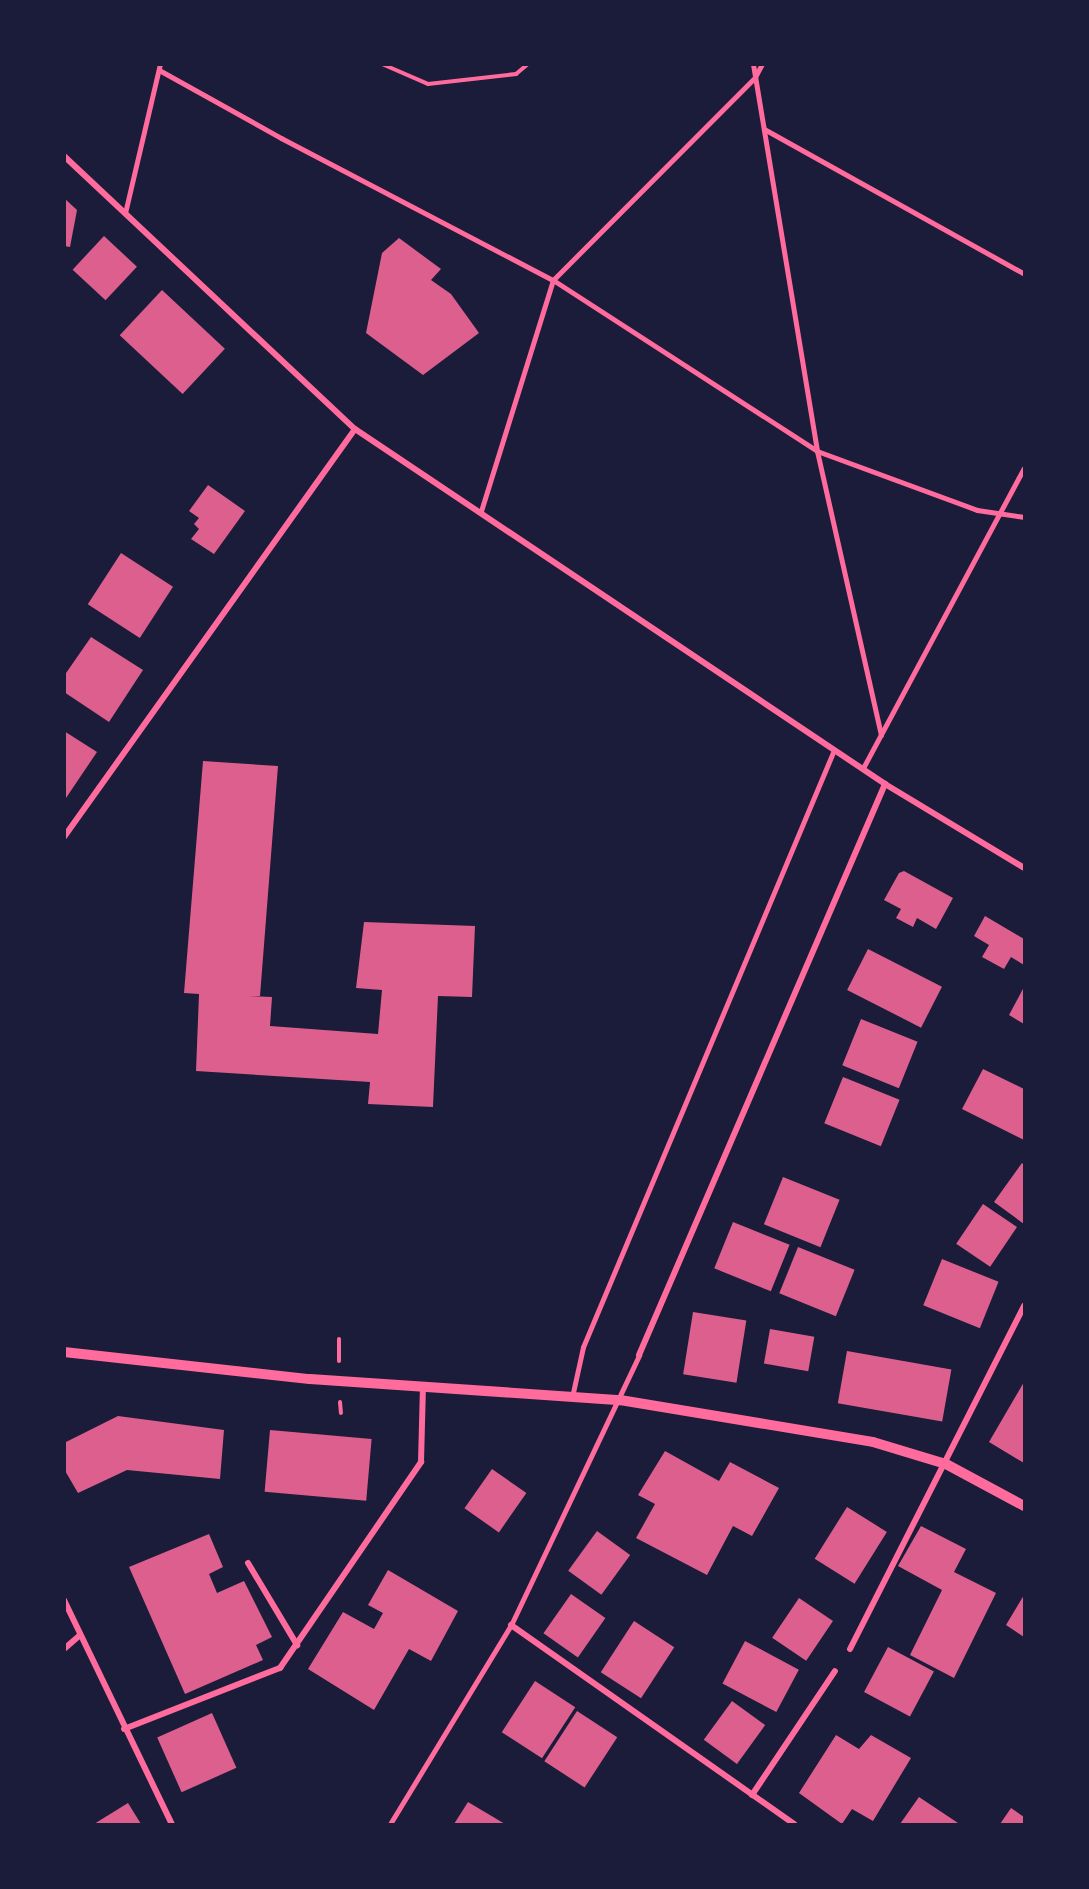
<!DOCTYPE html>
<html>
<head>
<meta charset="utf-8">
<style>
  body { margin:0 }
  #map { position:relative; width:1089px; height:1889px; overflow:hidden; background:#1b1b3a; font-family:Commissioner,sans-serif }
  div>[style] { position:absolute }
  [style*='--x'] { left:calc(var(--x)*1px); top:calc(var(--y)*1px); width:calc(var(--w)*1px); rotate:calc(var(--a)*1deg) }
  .building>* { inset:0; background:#dd5f8e; transform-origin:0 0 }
  .path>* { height:4px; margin:-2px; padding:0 2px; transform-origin:2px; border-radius:2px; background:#ff6b9d }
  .pedestrian>* { height:5px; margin:-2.5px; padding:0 2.5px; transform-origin:2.5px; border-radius:2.5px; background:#ff6b9d }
  .minor>* { height:6px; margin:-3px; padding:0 3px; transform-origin:3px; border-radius:3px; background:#ff6b9d }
  .tertiary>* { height:10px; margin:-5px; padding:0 5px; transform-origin:5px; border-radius:5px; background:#ff6b9d }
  span { translate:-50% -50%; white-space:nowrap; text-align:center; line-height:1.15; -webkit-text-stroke:6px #1b1b3a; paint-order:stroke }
  .frame { position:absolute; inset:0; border:66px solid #1b1b3a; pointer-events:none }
</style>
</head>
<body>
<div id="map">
  <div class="building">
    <div style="clip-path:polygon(64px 198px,77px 210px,70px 247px,64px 246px)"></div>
    <div style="left:104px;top:236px;width:45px;height:46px;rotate:43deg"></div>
    <div style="clip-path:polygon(399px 238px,441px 269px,431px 280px,451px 294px,479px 333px,423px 375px,366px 333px,382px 253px)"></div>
    <div style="left:162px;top:290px;width:86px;height:62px;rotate:43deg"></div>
    <div style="clip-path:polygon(208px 485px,245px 511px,214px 554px,191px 539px,199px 529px,194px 524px,199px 518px,189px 511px)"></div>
    <div style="left:121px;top:553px;width:62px;height:61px;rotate:33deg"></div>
    <div style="clip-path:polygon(91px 637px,143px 670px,109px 722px,64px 692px,64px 676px)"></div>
    <div style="clip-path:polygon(64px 731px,97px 752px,64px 801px)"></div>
    <div style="clip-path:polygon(203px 761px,278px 766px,260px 996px,248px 996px,272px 997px,270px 1026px,378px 1034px,382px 990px,356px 988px,364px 922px,475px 926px,472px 997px,438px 996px,433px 1107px,368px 1104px,370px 1082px,196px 1071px,199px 994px,184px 993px)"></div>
    <div style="clip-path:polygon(904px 871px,953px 898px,936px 929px,917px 918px,913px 927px,896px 918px,901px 909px,884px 900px,899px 873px)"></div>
    <div style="clip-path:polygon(985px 916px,1024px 939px,1024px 965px,1011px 957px,1004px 969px,982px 957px,989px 945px,974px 936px)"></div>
    <div style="left:868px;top:949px;width:83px;height:46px;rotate:27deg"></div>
    <div style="clip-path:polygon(1024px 987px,1024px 1024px,1009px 1015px)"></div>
    <div style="left:861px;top:1019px;width:61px;height:50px;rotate:22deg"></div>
    <div style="clip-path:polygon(983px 1069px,1024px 1089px,1024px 1140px,962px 1109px)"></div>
    <div style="left:843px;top:1077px;width:61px;height:50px;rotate:22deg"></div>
    <div style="clip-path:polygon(1022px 1163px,1024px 1165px,1024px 1224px,994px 1202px)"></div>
    <div style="left:783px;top:1177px;width:61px;height:51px;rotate:22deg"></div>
    <div style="left:983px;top:1204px;width:41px;height:48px;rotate:34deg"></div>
    <div style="left:733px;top:1222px;width:61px;height:50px;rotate:22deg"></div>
    <div style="left:798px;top:1247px;width:61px;height:50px;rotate:22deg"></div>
    <div style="left:942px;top:1259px;width:61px;height:50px;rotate:22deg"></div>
    <div style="left:693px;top:1312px;width:54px;height:63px;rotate:9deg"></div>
    <div style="left:770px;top:1329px;width:45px;height:35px;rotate:10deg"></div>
    <div style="left:847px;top:1351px;width:106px;height:53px;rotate:10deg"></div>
    <div style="clip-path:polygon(1024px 1382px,1024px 1463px,989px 1442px)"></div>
    <div style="clip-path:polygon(118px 1416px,224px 1430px,220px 1479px,127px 1470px,78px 1493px,64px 1469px,64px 1443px)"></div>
    <div style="left:270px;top:1430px;width:102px;height:62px;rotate:5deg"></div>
    <div style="clip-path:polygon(665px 1451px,719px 1481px,730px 1462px,779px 1488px,752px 1536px,733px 1526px,707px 1575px,636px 1538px,655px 1504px,638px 1495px)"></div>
    <div style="left:492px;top:1469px;width:42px;height:48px;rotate:35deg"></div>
    <div style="left:847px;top:1507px;width:47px;height:61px;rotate:32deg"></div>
    <div style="clip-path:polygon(921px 1526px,966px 1549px,954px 1572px,996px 1593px,954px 1678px,910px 1655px,942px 1590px,898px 1566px)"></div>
    <div style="left:597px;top:1531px;width:41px;height:49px;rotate:36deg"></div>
    <div style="clip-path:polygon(209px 1534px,223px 1567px,209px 1574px,217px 1593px,244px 1581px,272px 1637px,256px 1645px,263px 1660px,185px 1694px,129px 1567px)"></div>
    <div style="clip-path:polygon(388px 1570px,458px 1611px,431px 1661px,409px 1649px,374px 1710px,308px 1669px,343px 1612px,374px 1629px,383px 1613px,368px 1605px)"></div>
    <div style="left:571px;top:1594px;width:42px;height:48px;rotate:35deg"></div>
    <div style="clip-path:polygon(1024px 1595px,1024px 1637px,1006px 1625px)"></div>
    <div style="left:799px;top:1598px;width:41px;height:48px;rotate:34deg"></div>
    <div style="left:634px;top:1621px;width:48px;height:61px;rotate:33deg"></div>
    <div style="left:745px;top:1641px;width:61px;height:48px;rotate:28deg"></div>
    <div style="left:888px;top:1647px;width:52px;height:51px;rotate:28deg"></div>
    <div style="left:535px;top:1681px;width:48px;height:61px;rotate:33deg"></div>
    <div style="left:732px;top:1701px;width:41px;height:48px;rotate:36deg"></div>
    <div style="left:577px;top:1711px;width:48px;height:60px;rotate:33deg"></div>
    <div style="left:212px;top:1713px;width:60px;height:60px;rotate:66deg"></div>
    <div style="clip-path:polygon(836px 1735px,859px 1749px,871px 1735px,911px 1758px,873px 1821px,852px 1809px,842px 1824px,799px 1793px)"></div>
    <div style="clip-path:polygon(919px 1797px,958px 1823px,957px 1824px,900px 1824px)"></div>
    <div style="clip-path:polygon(468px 1802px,505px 1824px,454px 1824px)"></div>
    <div style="clip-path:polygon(128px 1803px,141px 1824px,94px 1824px)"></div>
    <div style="clip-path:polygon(1011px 1808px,1024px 1817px,1024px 1824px,1000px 1824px)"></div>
  </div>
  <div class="path">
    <div style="--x:382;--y:64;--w:50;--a:23.5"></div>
    <div style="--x:428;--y:84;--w:89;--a:-6.5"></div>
    <div style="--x:516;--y:74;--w:16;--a:-40"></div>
    <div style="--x:339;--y:1339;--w:22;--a:90"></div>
    <div style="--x:340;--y:1402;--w:11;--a:85"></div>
  </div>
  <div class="pedestrian">
    <div style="--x:753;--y:64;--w:392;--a:80.6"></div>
    <div style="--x:817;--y:451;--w:291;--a:77.3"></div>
    <div style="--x:159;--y:70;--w:140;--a:29.1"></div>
    <div style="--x:281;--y:138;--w:307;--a:27.6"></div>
    <div style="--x:553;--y:280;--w:315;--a:32.9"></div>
    <div style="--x:817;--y:451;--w:171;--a:20.2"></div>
    <div style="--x:977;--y:510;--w:48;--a:8.5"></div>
    <div style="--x:764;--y:129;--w:298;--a:29.1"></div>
    <div style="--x:125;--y:213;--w:153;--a:-76.8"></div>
    <div style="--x:481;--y:511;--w:242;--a:-72.7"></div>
    <div style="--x:553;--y:280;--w:286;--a:-45.1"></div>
    <div style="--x:755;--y:77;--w:15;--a:-62"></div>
    <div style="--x:863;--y:768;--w:340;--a:-61.8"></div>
    <div style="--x:572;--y:1397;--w:51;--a:-77.6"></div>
    <div style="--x:583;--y:1347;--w:648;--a:-67.2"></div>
    <div style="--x:390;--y:1824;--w:233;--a:-58.7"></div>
    <div style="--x:511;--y:1625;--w:299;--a:-64.6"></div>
  </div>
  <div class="minor">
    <div style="--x:64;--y:156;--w:399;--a:43.2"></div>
    <div style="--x:355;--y:429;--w:638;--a:33.81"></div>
    <div style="--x:885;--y:784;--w:162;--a:31.1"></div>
    <div style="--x:64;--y:837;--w:501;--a:-54.5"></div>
    <div style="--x:639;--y:1355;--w:622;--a:-66.69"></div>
    <div style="--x:248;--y:1563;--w:96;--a:59.1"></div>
    <div style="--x:64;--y:1600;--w:249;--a:64.3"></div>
    <div style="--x:511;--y:1625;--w:346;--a:35.1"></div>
    <div style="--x:64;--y:1649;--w:21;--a:-41"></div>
    <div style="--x:850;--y:1649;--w:385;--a:-63.1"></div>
    <div style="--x:124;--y:1729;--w:168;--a:-21.4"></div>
    <div style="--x:280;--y:1668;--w:250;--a:-55.6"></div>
    <div style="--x:421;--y:1462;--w:75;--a:-88.5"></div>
    <div style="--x:752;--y:1795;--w:149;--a:-56.2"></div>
  </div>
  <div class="tertiary">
    <div style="--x:64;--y:1352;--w:247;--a:6.3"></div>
    <div style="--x:310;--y:1379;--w:311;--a:3.9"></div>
    <div style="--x:620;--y:1400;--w:256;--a:9.4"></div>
    <div style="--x:873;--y:1442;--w:76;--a:16.8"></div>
    <div style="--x:946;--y:1464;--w:89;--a:28.3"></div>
  </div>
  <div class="frame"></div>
</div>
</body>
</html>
